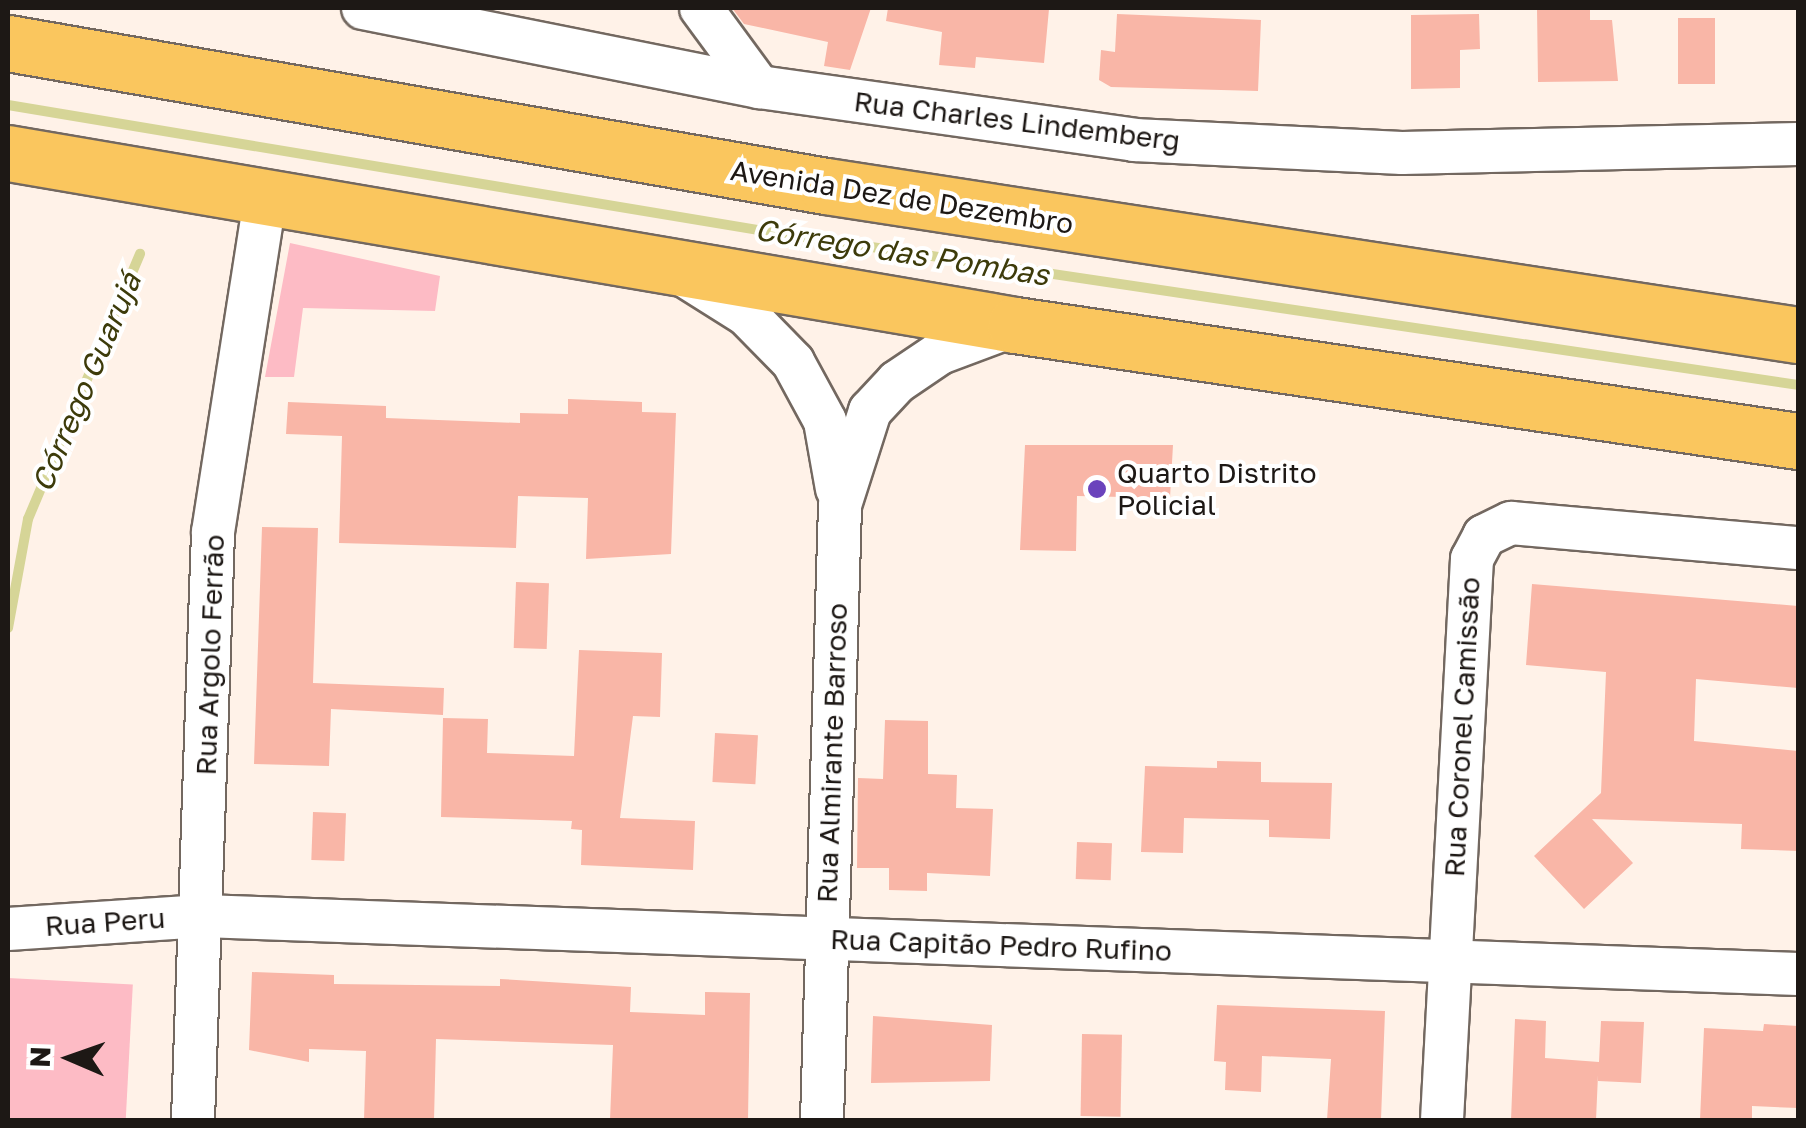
<!DOCTYPE html>
<html>
<head>
<meta charset="utf-8">
<style>
  body { margin:0 }
  #map { position:relative; width:1806px; height:1128px; overflow:hidden; background:#fff2e8; font-family:"Golos Text",sans-serif }
  div>[style] { position:absolute }
  [style*='--x'] { left:calc(var(--x)*1px); top:calc(var(--y)*1px); width:calc(var(--w)*1px); rotate:calc(var(--a)*1deg) }
  .green>* { inset:0; background:#fdbbc5; transform-origin:0 0 }
  .stream>* { height:10px; margin:-5px; padding:0 5px; transform-origin:5px; border-radius:5px; background:#d6d597 }
  .building>* { inset:0; background:#f9b6a7; transform-origin:0 0 }
  .roads { filter:drop-shadow(2px 0 #736860) drop-shadow(-2px 0 #736860) drop-shadow(0 2px #736860) drop-shadow(0 -2px #736860) }
  .minor>* { height:42px; margin:-21px; padding:0 21px; transform-origin:21px; border-radius:21px; background:#fff }
  .highway>* { height:55px; margin:-27.5px; padding:0 27.5px; transform-origin:27.5px; border-radius:27.5px; background:#fac65e }
  .dots>* { width:28px; height:28px; translate:-50% -50%; box-sizing:border-box; border:5px solid #fff; border-radius:50% }
  span { translate:-50% -50%; white-space:nowrap; text-align:center; line-height:1.15; -webkit-text-stroke:8px #fff; paint-order:stroke }
  .street-label { font-size:28px; color:#1d1815 }
  .poi-label { font-size:28px; color:#1d1815 }
  .left { translate:0 -50%; text-align:left }
  .water-label { font-size:30px; color:#3d3b0a; font-style:italic }
  .frame { position:absolute; inset:0; border:10px solid #1d1815; pointer-events:none }
  .north { position:absolute; left:20px; top:1008px; width:100px; height:100px; -webkit-text-stroke:8px #fff; paint-order:stroke; rotate:272deg; font-size:28px; font-weight:700; line-height:40px; text-align:center; color:#1d1815 }
  .north::after { content:''; display:block; margin:auto; width:35px; height:45px; background:#1d1815; clip-path:polygon(50% 0,100% 100%,50% 72%,0 100%) }
</style>
</head>
<body>
<div id="map">
  <div class="green">
    <div style="clip-path:polygon(290px 243px,440px 276px,435px 311px,303px 308px,294px 377px,265px 377px)"></div>
    <div style="left:8px;top:978px;width:125px;height:142px;rotate:3deg"></div>
  </div>
  <div class="stream">
    <div style="--x:8;--y:105;--w:766;--a:9.46"></div>
    <div style="--x:764;--y:231;--w:1045;--a:8.47"></div>
    <div style="--x:8;--y:628;--w:111;--a:-79.6"></div>
    <div style="--x:28;--y:519;--w:288;--a:-67.1"></div>
  </div>
  <div class="building">
    <div style="clip-path:polygon(732px 8px,871px 8px,850px 70px,824px 66px,828px 42px,744px 24px)"></div>
    <div style="clip-path:polygon(888px 8px,1049px 9px,1044px 63px,976px 57px,975px 68px,939px 65px,942px 32px,886px 21px)"></div>
    <div style="clip-path:polygon(1537px 8px,1590px 8px,1590px 20px,1612px 20px,1618px 81px,1538px 82px)"></div>
    <div style="clip-path:polygon(1117px 14px,1261px 20px,1258px 91px,1111px 87px,1099px 80px,1101px 50px,1115px 52px)"></div>
    <div style="clip-path:polygon(1479px 14px,1480px 49px,1460px 50px,1460px 88px,1411px 89px,1411px 15px)"></div>
    <div style="left:1678px;top:18px;width:37px;height:66px"></div>
    <div style="clip-path:polygon(568px 399px,642px 402px,642px 412px,676px 413px,671px 554px,586px 559px,588px 498px,518px 496px,516px 548px,339px 543px,342px 436px,286px 434px,288px 402px,386px 406px,386px 418px,520px 423px,520px 413px,568px 414px)"></div>
    <div style="clip-path:polygon(1025px 445px,1173px 445px,1170px 498px,1077px 496px,1076px 551px,1020px 550px)"></div>
    <div style="clip-path:polygon(262px 527px,318px 528px,313px 683px,444px 688px,443px 715px,331px 709px,329px 766px,254px 764px)"></div>
    <div style="left:516px;top:582px;width:33px;height:66px;rotate:2deg"></div>
    <div style="clip-path:polygon(1532px 584px,1798px 606px,1798px 688px,1696px 679px,1694px 741px,1798px 751px,1798px 851px,1741px 849px,1742px 824px,1592px 819px,1633px 863px,1584px 909px,1534px 856px,1601px 793px,1606px 672px,1526px 665px)"></div>
    <div style="clip-path:polygon(579px 650px,662px 653px,660px 717px,633px 716px,620px 818px,695px 821px,693px 870px,581px 865px,582px 830px,571px 829px,572px 821px,441px 817px,443px 718px,488px 719px,487px 753px,574px 756px)"></div>
    <div style="clip-path:polygon(885px 720px,928px 721px,928px 774px,957px 775px,956px 808px,993px 809px,990px 876px,927px 873px,927px 891px,889px 890px,889px 868px,857px 868px,858px 778px,883px 779px)"></div>
    <div style="left:715px;top:733px;width:43px;height:49px;rotate:3deg"></div>
    <div style="clip-path:polygon(1217px 761px,1261px 762px,1261px 782px,1332px 783px,1330px 839px,1269px 837px,1269px 820px,1184px 818px,1183px 853px,1141px 852px,1145px 766px,1217px 768px)"></div>
    <div style="left:313px;top:812px;width:33px;height:48px;rotate:2deg"></div>
    <div style="left:1077px;top:842px;width:35px;height:37px;rotate:2deg"></div>
    <div style="clip-path:polygon(252px 972px,334px 975px,334px 984px,500px 986px,500px 979px,631px 987px,630px 1012px,705px 1015px,705px 992px,750px 993px,748px 1120px,610px 1120px,613px 1045px,436px 1039px,434px 1120px,364px 1120px,366px 1051px,309px 1049px,309px 1062px,249px 1050px)"></div>
    <div style="clip-path:polygon(1217px 1005px,1385px 1011px,1381px 1120px,1327px 1120px,1331px 1059px,1262px 1056px,1261px 1092px,1225px 1090px,1226px 1062px,1214px 1061px)"></div>
    <div style="clip-path:polygon(873px 1016px,992px 1025px,990px 1081px,871px 1083px)"></div>
    <div style="clip-path:polygon(1515px 1019px,1546px 1021px,1545px 1058px,1599px 1062px,1601px 1021px,1644px 1022px,1641px 1083px,1598px 1081px,1598px 1075px,1596px 1120px,1511px 1120px)"></div>
    <div style="clip-path:polygon(1764px 1024px,1798px 1026px,1798px 1108px,1752px 1106px,1752px 1120px,1700px 1120px,1704px 1028px,1763px 1031px)"></div>
    <div style="left:1082px;top:1034px;width:40px;height:82px;rotate:1deg"></div>
  </div>
  <div class="roads">
    <div class="minor">
      <div style="--x:363;--y:8;--w:404;--a:11.3"></div>
      <div style="--x:759;--y:87;--w:379;--a:8"></div>
      <div style="--x:1134;--y:140;--w:268;--a:2.8"></div>
      <div style="--x:1402;--y:153;--w:396;--a:-1.3"></div>
      <div style="--x:701;--y:8;--w:98;--a:53.7"></div>
      <div style="--x:682;--y:274;--w:77;--a:32.2"></div>
      <div style="--x:747;--y:315;--w:66;--a:45.6"></div>
      <div style="--x:793;--y:362;--w:67;--a:61.5"></div>
      <div style="--x:825;--y:421;--w:69;--a:80"></div>
      <div style="--x:8;--y:929;--w:195;--a:-3.8"></div>
      <div style="--x:203;--y:916;--w:1596;--a:2.08"></div>
      <div style="--x:193;--y:1120;--w:588;--a:-88.05"></div>
      <div style="--x:213;--y:532;--w:343;--a:-81.1"></div>
      <div style="--x:822;--y:1120;--w:615;--a:-88.32"></div>
      <div style="--x:840;--y:505;--w:99;--a:-72.3"></div>
      <div style="--x:870;--y:411;--w:40;--a:-47"></div>
      <div style="--x:897;--y:382;--w:52;--a:-34"></div>
      <div style="--x:940;--y:353;--w:80;--a:-20.5"></div>
      <div style="--x:1442;--y:1120;--w:562;--a:-86.94"></div>
      <div style="--x:1472;--y:559;--w:26;--a:-62"></div>
      <div style="--x:1484;--y:536;--w:30;--a:-26"></div>
      <div style="--x:1511;--y:523;--w:288;--a:5"></div>
    </div>
    <div class="highway">
      <div style="--x:8;--y:43;--w:830;--a:9.92"></div>
      <div style="--x:826;--y:186;--w:983;--a:8.72"></div>
      <div style="--x:8;--y:153;--w:1022;--a:9.69"></div>
      <div style="--x:1015;--y:325;--w:792;--a:8.43"></div>
    </div>
  </div>
  <div class="dots">
    <div style="left:1097px;top:489px;background:#6b43bc"></div>
  </div>
  <div class="street-label">
    <span style="left:1017px;top:121px;rotate:7deg">Rua Charles Lindemberg</span>
    <span style="left:902px;top:197px;rotate:9deg">Avenida Dez de Dezembro</span>
    <span style="left:210px;top:655px;rotate:-88deg">Rua Argolo Ferrão</span>
    <span style="left:1462px;top:727px;rotate:-87deg">Rua Coronel Camissão</span>
    <span style="left:832px;top:753px;rotate:-88deg">Rua Almirante Barroso</span>
    <span style="left:105px;top:922px;rotate:-4deg">Rua Peru</span>
    <span style="left:1001px;top:945px;rotate:2deg">Rua Capitão Pedro Rufino</span>
  </div>
  <div class="poi-label">
    <span class="left" style="left:1117px;top:489px">Quarto Distrito<br>Policial</span>
  </div>
  <div class="water-label">
    <span style="left:902px;top:252px;rotate:9deg">Córrego das Pombas</span>
    <span style="left:86px;top:382px;rotate:-67deg">Córrego Guarujá</span>
  </div>
  <div class="frame"></div>
  <div class="north">N</div>
</div>
</body>
</html>
